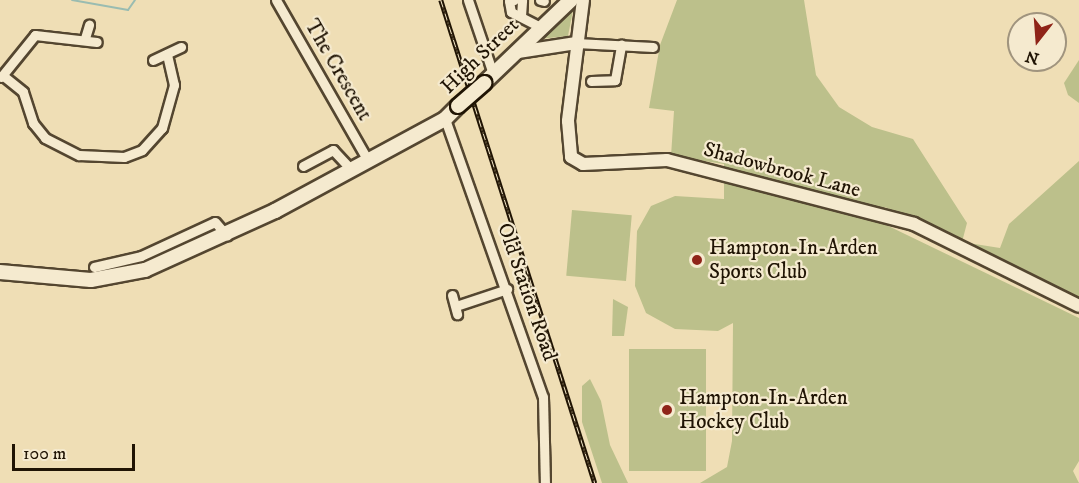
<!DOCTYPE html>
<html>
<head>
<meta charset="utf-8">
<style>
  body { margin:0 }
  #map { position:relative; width:1079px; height:483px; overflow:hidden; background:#efdeb5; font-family:"IM FELL DW Pica",serif }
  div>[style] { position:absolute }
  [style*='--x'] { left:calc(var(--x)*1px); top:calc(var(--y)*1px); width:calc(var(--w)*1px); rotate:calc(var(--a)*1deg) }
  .green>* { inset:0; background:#bcc08b; transform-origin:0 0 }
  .stream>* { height:2px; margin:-1px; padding:0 1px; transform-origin:1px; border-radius:1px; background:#9abcb1 }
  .roads { filter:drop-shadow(2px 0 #544630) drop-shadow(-2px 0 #544630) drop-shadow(0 2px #544630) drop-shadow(0 -2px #544630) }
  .minor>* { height:9px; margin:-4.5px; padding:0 4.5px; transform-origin:4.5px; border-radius:4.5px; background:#f5eacf }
  .tertiary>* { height:12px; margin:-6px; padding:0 6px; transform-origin:6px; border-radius:6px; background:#f5eacf }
  .secondary>* { height:14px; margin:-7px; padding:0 7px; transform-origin:7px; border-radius:7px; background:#f5eacf }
  .rail>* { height:4.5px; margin-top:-2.25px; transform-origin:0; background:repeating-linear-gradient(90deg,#f5eacf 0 7px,#201404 0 14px); box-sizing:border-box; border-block:2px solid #201404 }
  .bridges { filter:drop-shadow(2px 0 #201404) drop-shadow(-2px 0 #201404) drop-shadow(0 2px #201404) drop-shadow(0 -2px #201404) }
  .secondary-bridge>* { height:14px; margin:-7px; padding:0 7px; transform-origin:7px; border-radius:7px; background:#f5eacf }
  .dots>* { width:16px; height:16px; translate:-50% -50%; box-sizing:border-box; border:3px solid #f5eacf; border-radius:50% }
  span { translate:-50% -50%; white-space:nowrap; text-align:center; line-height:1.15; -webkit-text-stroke:4.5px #f5eacf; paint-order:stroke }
  .street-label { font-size:21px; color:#201404 }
  .poi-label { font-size:21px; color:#201404 }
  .left { translate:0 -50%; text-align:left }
  .north { position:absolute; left:1007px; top:12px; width:60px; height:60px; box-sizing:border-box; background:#f5eacf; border:2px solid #a0947e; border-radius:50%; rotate:197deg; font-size:16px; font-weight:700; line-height:24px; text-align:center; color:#201404 }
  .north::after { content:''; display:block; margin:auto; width:21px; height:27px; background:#8f2418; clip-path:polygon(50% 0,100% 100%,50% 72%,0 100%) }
  .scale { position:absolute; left:12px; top:444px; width:123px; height:27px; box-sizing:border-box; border:3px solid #201404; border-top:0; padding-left:8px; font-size:18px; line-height:21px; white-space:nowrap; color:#201404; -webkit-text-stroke:4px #f5eacf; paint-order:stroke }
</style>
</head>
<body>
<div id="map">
  <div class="green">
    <div style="clip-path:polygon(677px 0,804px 0,816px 75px,839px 107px,872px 127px,913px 139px,967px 223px,962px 242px,1000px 248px,1009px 224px,1079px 161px,1079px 299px,885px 207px,878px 221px,1079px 318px,1079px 461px,1073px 471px,1079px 483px,700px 483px,727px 467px,732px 441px,733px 323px,718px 331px,675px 329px,646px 313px,635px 286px,637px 231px,651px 206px,675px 196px,724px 199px,724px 164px,671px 156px,674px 111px,649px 108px,660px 45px)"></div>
    <div style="clip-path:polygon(574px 5px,568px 36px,539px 39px)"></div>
    <div style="clip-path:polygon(1079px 60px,1079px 103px,1068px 95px,1064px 83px)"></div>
    <div style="left:572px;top:210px;width:60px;height:66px;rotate:5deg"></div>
    <div style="clip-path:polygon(613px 299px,628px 307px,624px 336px,612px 336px)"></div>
    <div style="left:706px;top:349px;width:122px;height:77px;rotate:90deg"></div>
    <div style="clip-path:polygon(590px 379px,601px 401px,610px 445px,628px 483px,602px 483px,582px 422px,582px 386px)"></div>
  </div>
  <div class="stream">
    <div style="--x:72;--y:0;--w:57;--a:10.1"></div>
    <div style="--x:128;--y:10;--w:12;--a:-55"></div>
  </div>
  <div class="roads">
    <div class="minor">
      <div style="--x:276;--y:0;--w:183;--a:60.2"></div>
      <div style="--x:468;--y:0;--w:78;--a:71.3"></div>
      <div style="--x:514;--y:0;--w:5;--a:169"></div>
      <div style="--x:509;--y:1;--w:11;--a:80"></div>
      <div style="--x:511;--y:12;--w:34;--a:27"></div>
      <div style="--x:540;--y:0;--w:4;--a:14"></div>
      <div style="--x:521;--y:16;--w:16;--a:-86"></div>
      <div style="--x:85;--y:38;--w:14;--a:-73"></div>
      <div style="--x:576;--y:43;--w:77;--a:3"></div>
      <div style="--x:153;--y:60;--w:31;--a:-25"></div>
      <div style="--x:1;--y:77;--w:54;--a:-51"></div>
      <div style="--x:35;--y:35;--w:62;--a:6.4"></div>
      <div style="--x:6;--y:78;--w:22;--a:39"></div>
      <div style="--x:23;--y:92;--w:33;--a:72"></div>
      <div style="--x:33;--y:123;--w:19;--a:51"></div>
      <div style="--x:45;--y:138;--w:38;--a:27"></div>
      <div style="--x:79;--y:155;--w:45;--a:2.5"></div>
      <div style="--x:124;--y:157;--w:19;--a:-21"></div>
      <div style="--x:142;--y:150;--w:30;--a:-48"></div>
      <div style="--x:162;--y:128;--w:45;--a:-74.4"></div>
      <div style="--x:174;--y:85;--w:31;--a:-103"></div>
      <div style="--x:591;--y:81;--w:24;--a:-2"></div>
      <div style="--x:615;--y:80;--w:36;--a:-80"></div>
      <div style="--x:445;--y:119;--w:295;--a:70.6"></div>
      <div style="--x:543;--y:397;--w:86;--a:88.7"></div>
      <div style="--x:303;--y:166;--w:34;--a:-28"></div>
      <div style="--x:333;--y:150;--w:26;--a:47"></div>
      <div style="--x:94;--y:267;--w:48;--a:-13.2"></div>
      <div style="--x:141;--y:256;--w:81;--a:-24.7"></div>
      <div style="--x:215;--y:222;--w:18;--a:49"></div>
      <div style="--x:452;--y:295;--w:20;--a:75"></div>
      <div style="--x:456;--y:306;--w:54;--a:-18.4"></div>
    </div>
    <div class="tertiary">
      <div style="--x:583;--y:0;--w:122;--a:97.1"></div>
      <div style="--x:568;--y:121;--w:36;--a:85"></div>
      <div style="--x:571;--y:157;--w:14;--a:30"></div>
      <div style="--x:583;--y:164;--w:84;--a:-2.7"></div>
      <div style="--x:667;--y:160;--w:255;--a:14.5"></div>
      <div style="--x:914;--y:224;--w:184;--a:26.4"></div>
      <div style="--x:518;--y:52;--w:59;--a:-8.8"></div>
    </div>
    <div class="secondary">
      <div style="--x:484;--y:83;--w:120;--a:-43.7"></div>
      <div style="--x:0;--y:272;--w:91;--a:5"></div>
      <div style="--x:91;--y:280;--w:55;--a:-10.5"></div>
      <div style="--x:145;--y:270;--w:143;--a:-24.4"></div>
      <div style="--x:275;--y:211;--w:193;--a:-28.4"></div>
      <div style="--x:445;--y:119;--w:18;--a:-45"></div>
    </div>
  </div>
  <div class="rail">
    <div style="--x:441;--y:0;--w:507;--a:72.32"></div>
  </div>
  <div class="bridges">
    <div class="secondary-bridge">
      <div style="--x:458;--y:106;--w:35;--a:-41"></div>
    </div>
  </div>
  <div class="dots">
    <div style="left:697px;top:260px;background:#8f2418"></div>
    <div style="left:667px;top:410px;background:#8f2418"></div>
  </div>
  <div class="street-label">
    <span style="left:480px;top:56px;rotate:-44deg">High Street</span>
    <span style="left:338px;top:70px;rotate:60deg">The Crescent</span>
    <span style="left:782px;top:170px;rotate:15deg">Shadowbrook Lane</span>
    <span style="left:527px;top:292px;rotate:71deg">Old Station Road</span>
  </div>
  <div class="poi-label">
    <span class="left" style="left:709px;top:260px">Hampton-In-Arden<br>Sports Club</span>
    <span class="left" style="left:679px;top:410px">Hampton-In-Arden<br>Hockey Club</span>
  </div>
  <div class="north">N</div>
  <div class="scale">100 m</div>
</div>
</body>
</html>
